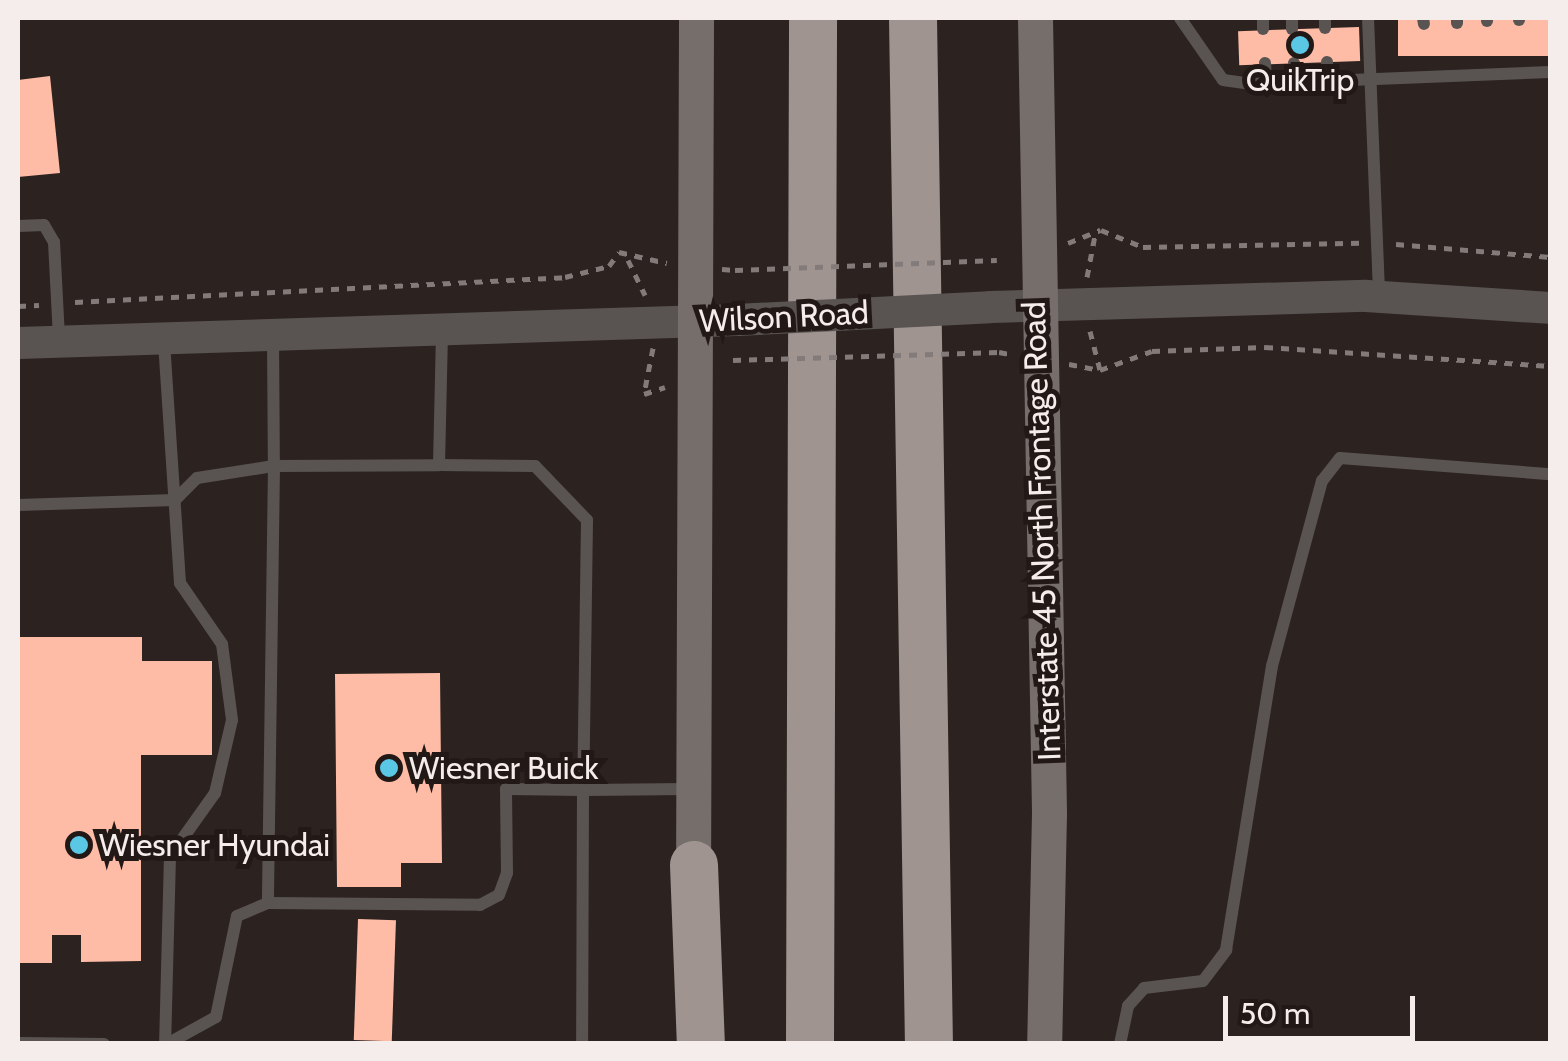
<!DOCTYPE html>
<html>
<head>
<meta charset="utf-8">
<style>
  body { margin:0 }
  #map { position:relative; width:1568px; height:1061px; overflow:hidden; background:#2c2320; font-family:Cabin,sans-serif }
  div>[style] { position:absolute }
  [style*='--x'] { left:calc(var(--x)*1px); top:calc(var(--y)*1px); width:calc(var(--w)*1px); rotate:calc(var(--a)*1deg) }
  .building>* { inset:0; background:#febca7; transform-origin:0 0 }
  .path>* { height:5px; margin-top:-2.5px; transform-origin:0; background:repeating-linear-gradient(90deg,#837b79 0 8px,transparent 0 16px) }
  .service>* { height:12px; margin:-6px; padding:0 6px; transform-origin:6px; border-radius:6px; background:#595452 }
  .tertiary>* { height:32px; margin:-16px; padding:0 16px; transform-origin:16px; border-radius:16px; background:#595452 }
  .secondary>* { height:35px; margin:-17.5px; padding:0 17.5px; transform-origin:17.5px; border-radius:17.5px; background:#756e6b }
  .motorway>* { height:48px; margin:-24px; padding:0 24px; transform-origin:24px; border-radius:24px; background:#9f9490 }
  .path-bridge>* { height:5px; margin-top:-2.5px; transform-origin:0; background:repeating-linear-gradient(90deg,#837b79 0 8px,transparent 0 16px) }
  .tertiary-bridge>* { height:32px; margin:-16px; padding:0 16px; transform-origin:16px; border-radius:16px; background:#595452 }
  .dots>* { width:28px; height:28px; translate:-50% -50%; box-sizing:border-box; border:5px solid #221917; border-radius:50% }
  span { translate:-50% -50%; white-space:nowrap; text-align:center; line-height:1.15; -webkit-text-stroke:10px #221917; paint-order:stroke }
  .poi-label { font-size:32px; color:#f4edeb }
  .left { translate:0 -50%; text-align:left }
  .street-label { font-size:32px; color:#f4edeb }
  .frame { position:absolute; inset:0; border:20px solid #f4edeb; pointer-events:none }
  .scale { position:absolute; left:1223px; top:996px; width:192px; height:45px; box-sizing:border-box; border:5px solid #f4edeb; border-top:0; padding-left:12px; font-size:30px; line-height:35px; white-space:nowrap; color:#f4edeb; -webkit-text-stroke:8px #221917; paint-order:stroke }
</style>
</head>
<body>
<div id="map">
  <div class="building">
    <div style="left:1550px;top:18px;width:38px;height:152px;rotate:90deg"></div>
    <div style="left:1359px;top:27px;width:34px;height:121px;rotate:88deg"></div>
    <div style="clip-path:polygon(50px 76px,60px 173px,18px 177px,18px 80px)"></div>
    <div style="clip-path:polygon(18px 637px,142px 637px,142px 661px,212px 661px,212px 755px,141px 755px,141px 961px,81px 962px,81px 935px,52px 935px,52px 963px,18px 963px)"></div>
    <div style="clip-path:polygon(440px 673px,442px 863px,401px 863px,401px 887px,337px 887px,335px 674px)"></div>
    <div style="left:358px;top:919px;width:38px;height:121px;rotate:2deg"></div>
  </div>
  <div class="path">
    <div style="--x:1068;--y:243;--w:35;--a:-22"></div>
    <div style="--x:1101;--y:230;--w:45;--a:22"></div>
    <div style="--x:1143;--y:247;--w:217;--a:-1.1"></div>
    <div style="--x:1396;--y:244;--w:155;--a:4.8"></div>
    <div style="--x:628;--y:260;--w:39;--a:64"></div>
    <div style="--x:722;--y:269;--w:13;--a:4"></div>
    <div style="--x:1087;--y:277;--w:43;--a:-79.2"></div>
    <div style="--x:75;--y:302;--w:491;--a:-2.9"></div>
    <div style="--x:565;--y:277;--w:45;--a:-14"></div>
    <div style="--x:609;--y:266;--w:17;--a:-54"></div>
    <div style="--x:619;--y:252;--w:49;--a:12.9"></div>
    <div style="--x:18;--y:306;--w:21;--a:-3"></div>
    <div style="--x:1090;--y:331;--w:40;--a:75.6"></div>
    <div style="--x:1100;--y:370;--w:55;--a:-20.1"></div>
    <div style="--x:1152;--y:351;--w:113;--a:-2"></div>
    <div style="--x:1265;--y:347;--w:286;--a:3.8"></div>
    <div style="--x:653;--y:348;--w:47;--a:101.1"></div>
    <div style="--x:644;--y:394;--w:22;--a:-18"></div>
    <div style="--x:999;--y:352;--w:15;--a:11"></div>
    <div style="--x:1069;--y:364;--w:32;--a:11"></div>
  </div>
  <div class="service">
    <div style="--x:1180;--y:18;--w:75;--a:55.3"></div>
    <div style="--x:1223;--y:80;--w:29;--a:8"></div>
    <div style="--x:1252;--y:84;--w:298;--a:-2.3"></div>
    <div style="--x:1263;--y:18;--w:11;--a:90"></div>
    <div style="--x:1292;--y:18;--w:11;--a:90"></div>
    <div style="--x:1325;--y:18;--w:10;--a:90"></div>
    <div style="--x:1368;--y:18;--w:276;--a:87.7"></div>
    <div style="--x:1423;--y:18;--w:6;--a:81"></div>
    <div style="--x:1457;--y:18;--w:5;--a:90"></div>
    <div style="--x:1487;--y:18;--w:3;--a:90"></div>
    <div style="--x:1519;--y:18;--w:2;--a:90"></div>
    <div style="--x:1327;--y:62;--w:19;--a:87"></div>
    <div style="--x:1265;--y:63;--w:20;--a:87"></div>
    <div style="--x:1294;--y:63;--w:19;--a:90"></div>
    <div style="--x:18;--y:226;--w:26;--a:-2"></div>
    <div style="--x:44;--y:225;--w:20;--a:60"></div>
    <div style="--x:54;--y:242;--w:96;--a:87"></div>
    <div style="--x:273;--y:337;--w:129;--a:89.6"></div>
    <div style="--x:274;--y:466;--w:165;--a:-0.3"></div>
    <div style="--x:439;--y:465;--w:135;--a:-88.7"></div>
    <div style="--x:164;--y:342;--w:242;--a:86.2"></div>
    <div style="--x:180;--y:583;--w:74;--a:55.5"></div>
    <div style="--x:222;--y:644;--w:77;--a:82.5"></div>
    <div style="--x:232;--y:720;--w:75;--a:103.1"></div>
    <div style="--x:215;--y:793;--w:77;--a:125.5"></div>
    <div style="--x:170;--y:856;--w:188;--a:91.5"></div>
    <div style="--x:439;--y:465;--w:96;--a:0.6"></div>
    <div style="--x:535;--y:466;--w:75;--a:46.1"></div>
    <div style="--x:587;--y:520;--w:270;--a:90.8"></div>
    <div style="--x:583;--y:790;--w:106;--a:-0.5"></div>
    <div style="--x:18;--y:505;--w:157;--a:-1.8"></div>
    <div style="--x:175;--y:500;--w:31;--a:-45"></div>
    <div style="--x:197;--y:478;--w:78;--a:-8.9"></div>
    <div style="--x:274;--y:466;--w:437;--a:90.8"></div>
    <div style="--x:268;--y:903;--w:212;--a:0.5"></div>
    <div style="--x:480;--y:905;--w:21;--a:-28"></div>
    <div style="--x:499;--y:895;--w:23;--a:-70"></div>
    <div style="--x:507;--y:873;--w:84;--a:-90.7"></div>
    <div style="--x:506;--y:789;--w:77;--a:0.7"></div>
    <div style="--x:583;--y:790;--w:254;--a:90.2"></div>
    <div style="--x:18;--y:1043;--w:86;--a:0.7"></div>
    <div style="--x:167;--y:1044;--w:56;--a:-28.9"></div>
    <div style="--x:216;--y:1017;--w:103;--a:-78.3"></div>
    <div style="--x:237;--y:916;--w:34;--a:-23"></div>
    <div style="--x:1120;--y:1044;--w:39;--a:-78"></div>
    <div style="--x:1128;--y:1006;--w:24;--a:-48"></div>
    <div style="--x:1144;--y:988;--w:59;--a:-6.8"></div>
    <div style="--x:1203;--y:981;--w:39;--a:-53"></div>
    <div style="--x:1226;--y:950;--w:288;--a:-80.8"></div>
    <div style="--x:1272;--y:666;--w:192;--a:-74.9"></div>
    <div style="--x:1322;--y:481;--w:29;--a:-52"></div>
    <div style="--x:1340;--y:458;--w:211;--a:4.4"></div>
  </div>
  <div class="tertiary">
    <div style="--x:990;--y:307;--w:376;--a:-1.7"></div>
    <div style="--x:1366;--y:296;--w:184;--a:3.7"></div>
    <div style="--x:18;--y:343;--w:719;--a:-1.83"></div>
  </div>
  <div class="secondary">
    <div style="--x:1035;--y:18;--w:795;--a:88.99"></div>
    <div style="--x:1049;--y:813;--w:231;--a:91.2"></div>
    <div style="--x:693;--y:886;--w:868;--a:-89.8"></div>
  </div>
  <div class="motorway">
    <div style="--x:913;--y:18;--w:1026;--a:89.11"></div>
    <div style="--x:694;--y:865;--w:179;--a:87.8"></div>
    <div style="--x:810;--y:1044;--w:1026;--a:-89.83"></div>
  </div>
  <div class="path-bridge">
    <div style="--x:735;--y:270;--w:262;--a:-2.2"></div>
    <div style="--x:733;--y:360;--w:266;--a:-1.7"></div>
  </div>
  <div class="tertiary-bridge">
    <div style="--x:737;--y:320;--w:253;--a:-2.9"></div>
  </div>
  <div class="dots">
    <div style="left:1300px;top:45px;background:#5ac8e5"></div>
    <div style="left:389px;top:768px;background:#5ac8e5"></div>
    <div style="left:79px;top:845px;background:#5ac8e5"></div>
  </div>
  <div class="poi-label">
    <span style="left:1300px;top:80px">QuikTrip</span>
    <span class="left" style="left:409px;top:768px">Wiesner Buick</span>
    <span class="left" style="left:99px;top:845px">Wiesner Hyundai</span>
  </div>
  <div class="street-label">
    <span style="left:784px;top:317px;rotate:-3deg">Wilson Road</span>
    <span style="left:1042px;top:531px;rotate:-92deg">Interstate 45 North Frontage Road</span>
  </div>
  <div class="frame"></div>
  <div class="scale">50 m</div>
</div>
</body>
</html>
